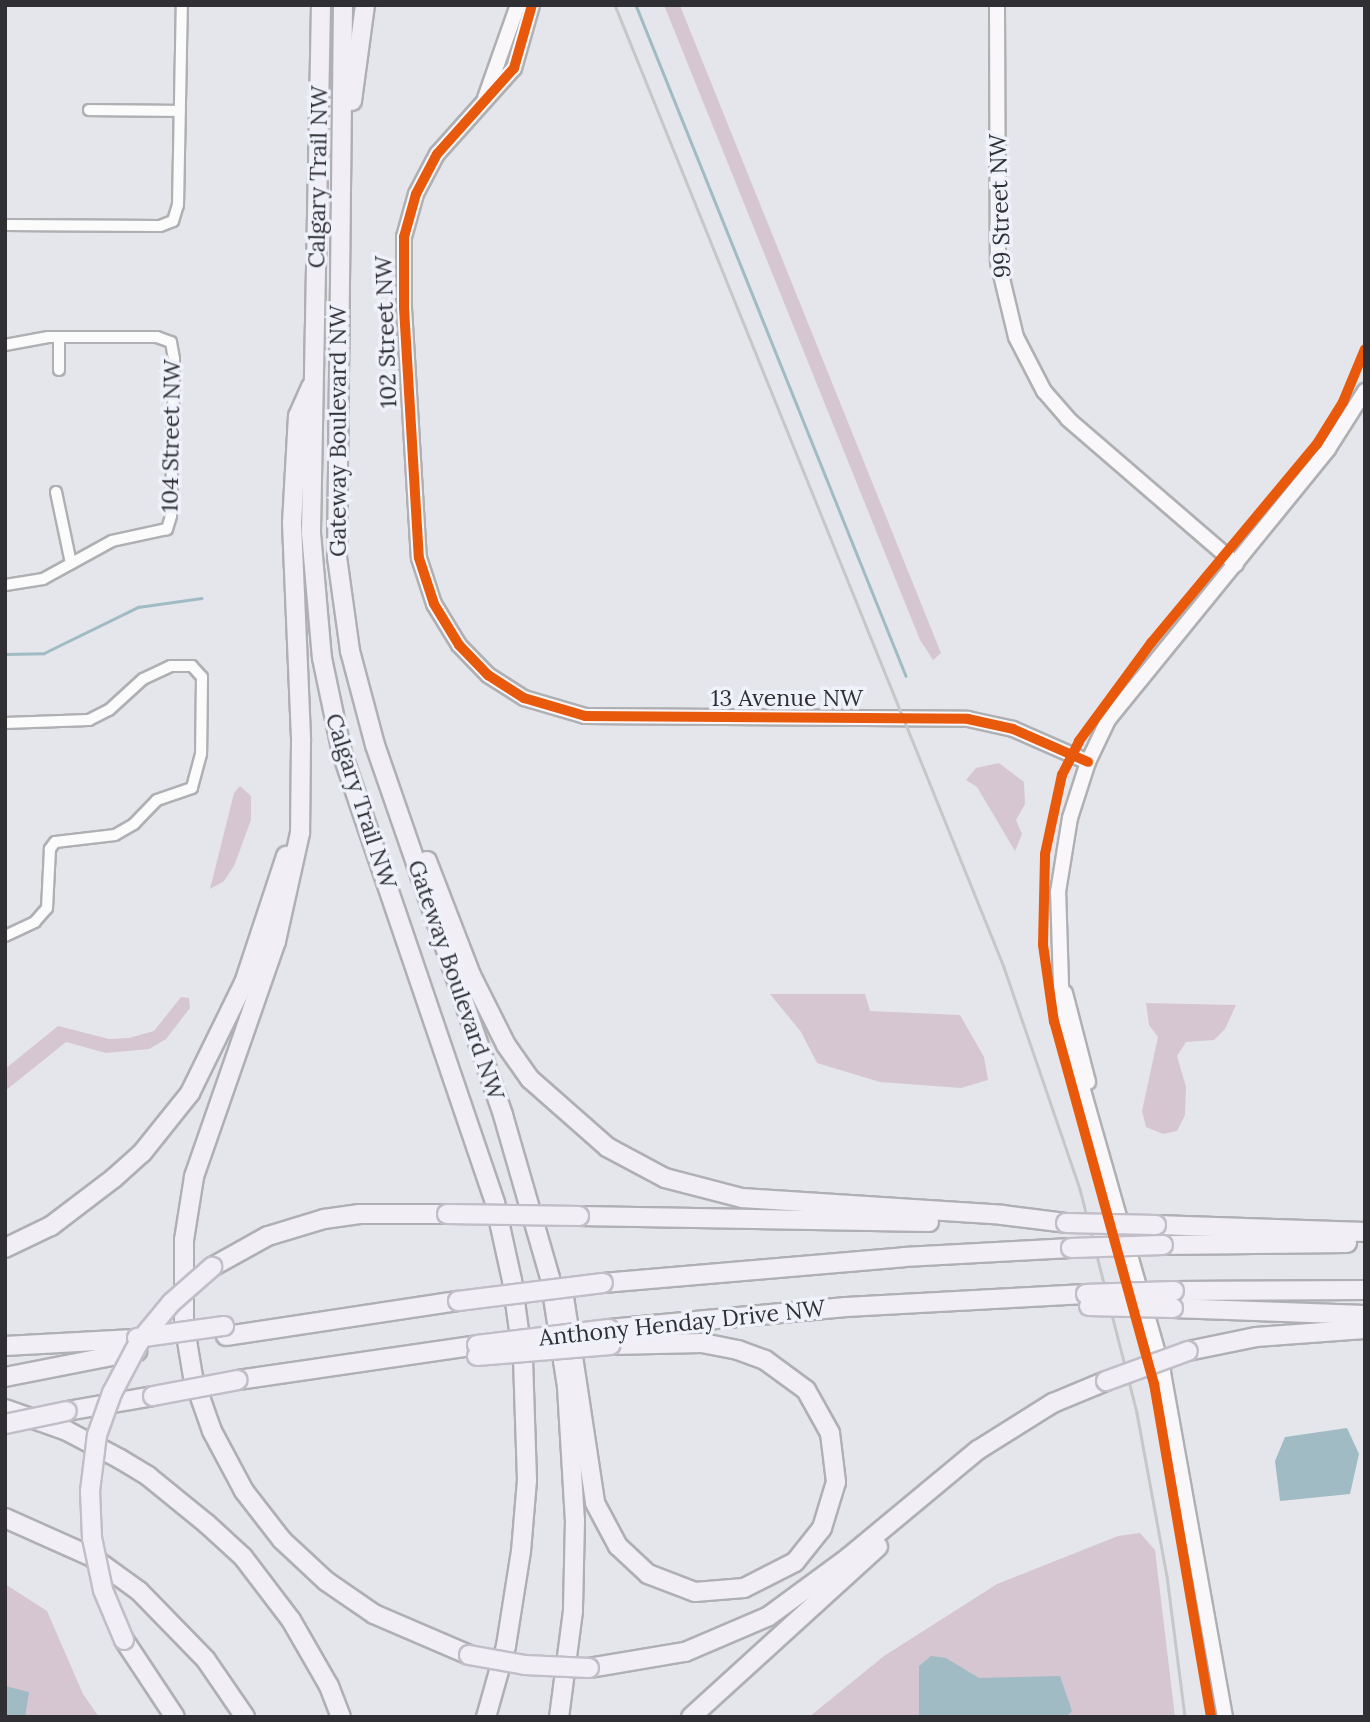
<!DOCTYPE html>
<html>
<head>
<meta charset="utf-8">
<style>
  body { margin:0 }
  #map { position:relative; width:1370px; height:1722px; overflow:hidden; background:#e5e6eb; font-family:Lora,serif }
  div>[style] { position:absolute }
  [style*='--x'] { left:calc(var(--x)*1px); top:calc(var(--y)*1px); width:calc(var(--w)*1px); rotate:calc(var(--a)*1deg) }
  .green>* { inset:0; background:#d5c6d2 }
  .water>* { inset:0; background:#a0bbc3 }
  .stream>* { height:2.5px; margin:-1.25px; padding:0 1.25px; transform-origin:1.25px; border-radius:1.25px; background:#a0bbc3 }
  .roads { filter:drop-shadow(2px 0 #afb0b3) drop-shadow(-2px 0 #afb0b3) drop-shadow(0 2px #afb0b3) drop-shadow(0 -2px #afb0b3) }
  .street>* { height:10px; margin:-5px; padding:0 5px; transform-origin:5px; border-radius:5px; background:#fbfbfc }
  .secondary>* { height:14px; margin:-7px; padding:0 7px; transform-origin:7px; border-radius:7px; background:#f9f7fa }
  .highway>* { height:18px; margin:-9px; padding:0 9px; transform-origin:9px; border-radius:9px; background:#f2eef5 }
  .rail>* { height:2.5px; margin:-1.25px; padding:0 1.25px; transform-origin:1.25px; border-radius:1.25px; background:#c6c7c8 }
  .bridges { filter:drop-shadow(2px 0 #c2bec8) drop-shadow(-2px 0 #c2bec8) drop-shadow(0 2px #c2bec8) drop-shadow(0 -2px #c2bec8) }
  .highway-bridge>* { height:18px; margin:-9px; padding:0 9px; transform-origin:9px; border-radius:9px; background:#f2eef5 }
  .cycleway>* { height:10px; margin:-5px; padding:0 5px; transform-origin:5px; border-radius:5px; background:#e8590c }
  span { translate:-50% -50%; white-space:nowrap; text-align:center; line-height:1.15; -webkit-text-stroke:7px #eff1fb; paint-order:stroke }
  .street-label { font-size:23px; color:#303034 }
  .frame { position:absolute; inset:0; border:7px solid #303034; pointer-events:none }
</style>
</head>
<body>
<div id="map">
  <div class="green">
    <div style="clip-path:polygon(664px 5px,680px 5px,683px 13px,941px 653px,933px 660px,920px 640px)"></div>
    <div style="clip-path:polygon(999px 763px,1024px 782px,1025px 804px,1016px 820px,1022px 834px,1015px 851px,977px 787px,966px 780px,976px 768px)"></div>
    <div style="clip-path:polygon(240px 786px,251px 796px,251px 820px,234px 866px,224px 881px,210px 889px,234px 793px)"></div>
    <div style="clip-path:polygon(770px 994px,865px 994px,870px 1011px,960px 1015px,984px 1057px,988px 1080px,961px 1088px,880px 1082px,817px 1063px,801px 1032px)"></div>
    <div style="clip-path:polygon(181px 997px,189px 998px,190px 1008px,166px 1039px,149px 1049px,106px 1053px,66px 1042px,5px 1091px,5px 1069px,58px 1026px,109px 1039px,129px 1038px,154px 1031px)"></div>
    <div style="clip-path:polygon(1146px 1003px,1236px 1005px,1225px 1029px,1214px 1040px,1186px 1042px,1177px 1056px,1186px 1087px,1185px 1115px,1177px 1131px,1163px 1134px,1146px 1127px,1142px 1111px,1158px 1037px,1149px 1025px)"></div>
    <div style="clip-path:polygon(1140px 1533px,1155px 1550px,1175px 1717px,809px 1717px,884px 1656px,997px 1584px,1118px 1536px)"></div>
    <div style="clip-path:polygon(5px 1584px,47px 1611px,83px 1694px,99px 1717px,5px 1717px)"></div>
  </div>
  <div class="water">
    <div style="clip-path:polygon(1347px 1428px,1359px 1454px,1350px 1494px,1280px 1501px,1275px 1461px,1285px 1437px)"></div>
    <div style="clip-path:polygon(931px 1656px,946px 1658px,979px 1678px,1060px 1676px,1072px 1711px,1066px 1717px,919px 1717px,919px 1666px)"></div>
    <div style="clip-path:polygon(5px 1686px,29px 1692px,25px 1717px,5px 1717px)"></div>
  </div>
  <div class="stream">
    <div style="--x:636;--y:5;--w:723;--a:68.08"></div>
    <div style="--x:5;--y:654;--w:39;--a:-1"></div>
    <div style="--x:44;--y:653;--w:105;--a:-26.1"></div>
    <div style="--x:138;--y:607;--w:64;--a:-8.1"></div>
  </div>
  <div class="roads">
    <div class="street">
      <div style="--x:89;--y:110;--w:91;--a:0.6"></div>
      <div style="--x:5;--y:225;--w:155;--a:0.4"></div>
      <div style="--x:160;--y:226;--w:14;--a:-21"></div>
      <div style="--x:173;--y:221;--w:17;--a:-73"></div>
      <div style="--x:178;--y:205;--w:200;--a:-88.9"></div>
      <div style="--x:59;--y:337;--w:33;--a:90"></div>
      <div style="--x:5;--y:345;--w:44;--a:-10.5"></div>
      <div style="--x:48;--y:337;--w:109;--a:0"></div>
      <div style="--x:157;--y:337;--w:15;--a:20"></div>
      <div style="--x:171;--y:342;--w:17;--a:80"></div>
      <div style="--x:174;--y:359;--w:157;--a:91.1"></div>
      <div style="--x:171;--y:516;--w:14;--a:107"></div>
      <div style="--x:167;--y:529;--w:56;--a:167.7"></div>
      <div style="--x:112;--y:541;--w:79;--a:151.2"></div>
      <div style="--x:43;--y:579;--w:38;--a:171"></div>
      <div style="--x:56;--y:492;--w:73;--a:78.1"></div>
      <div style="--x:5;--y:723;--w:84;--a:-2"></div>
      <div style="--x:89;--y:720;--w:22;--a:-27"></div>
      <div style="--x:109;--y:710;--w:46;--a:-42.4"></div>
      <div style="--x:143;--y:679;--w:31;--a:-25"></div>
      <div style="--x:171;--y:666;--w:21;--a:0"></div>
      <div style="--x:192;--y:666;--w:15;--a:48"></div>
      <div style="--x:202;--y:677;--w:77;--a:90.7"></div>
      <div style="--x:201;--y:754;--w:35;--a:105"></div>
      <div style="--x:192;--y:788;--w:37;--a:161"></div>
      <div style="--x:157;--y:800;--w:33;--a:134"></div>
      <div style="--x:134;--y:824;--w:22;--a:150"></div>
      <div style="--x:115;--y:835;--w:60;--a:173.3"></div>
      <div style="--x:55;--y:842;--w:9;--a:126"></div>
      <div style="--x:50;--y:849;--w:59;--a:92.9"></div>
      <div style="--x:47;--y:908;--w:18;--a:131"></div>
      <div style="--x:35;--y:922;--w:33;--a:155"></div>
    </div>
    <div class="secondary">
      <div style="--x:532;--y:5;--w:66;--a:105.9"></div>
      <div style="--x:514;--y:68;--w:115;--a:131.8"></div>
      <div style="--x:437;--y:154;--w:45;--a:117.7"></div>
      <div style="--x:416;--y:194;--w:45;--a:105.6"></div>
      <div style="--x:404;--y:237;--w:71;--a:90"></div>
      <div style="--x:404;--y:308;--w:250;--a:86.6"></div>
      <div style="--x:419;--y:558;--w:48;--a:71.9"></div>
      <div style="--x:434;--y:604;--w:48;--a:58.6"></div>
      <div style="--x:459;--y:645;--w:42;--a:46"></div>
      <div style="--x:488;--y:675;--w:43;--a:32.6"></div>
      <div style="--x:524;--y:698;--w:64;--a:16.4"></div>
      <div style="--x:585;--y:716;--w:383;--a:0.4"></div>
      <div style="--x:968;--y:719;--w:46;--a:12.5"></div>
      <div style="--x:1013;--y:729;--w:82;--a:23.7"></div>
      <div style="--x:997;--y:5;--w:257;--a:89.8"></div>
      <div style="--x:998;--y:262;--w:77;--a:76.5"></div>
      <div style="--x:1016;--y:337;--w:61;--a:62.6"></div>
      <div style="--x:1044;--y:391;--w:37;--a:49"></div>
      <div style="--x:1068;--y:419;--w:222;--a:40.8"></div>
      <div style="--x:485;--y:98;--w:99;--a:-70.5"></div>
      <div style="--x:1065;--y:993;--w:92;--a:75.5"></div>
      <div style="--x:1225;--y:1717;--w:352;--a:-100.2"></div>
      <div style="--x:1163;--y:1371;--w:369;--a:-105.9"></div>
      <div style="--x:1062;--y:1016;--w:124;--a:-91.8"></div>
      <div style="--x:1058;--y:892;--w:75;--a:-80.8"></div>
      <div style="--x:1070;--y:818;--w:59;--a:-72.2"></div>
      <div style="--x:1088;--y:762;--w:47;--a:-64.5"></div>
      <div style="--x:1108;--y:720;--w:349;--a:-50.9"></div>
      <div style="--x:1328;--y:449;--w:69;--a:-57.5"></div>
    </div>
    <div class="highway">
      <div style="--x:321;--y:5;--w:528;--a:91.09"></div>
      <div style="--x:311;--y:533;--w:125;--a:85"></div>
      <div style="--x:322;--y:658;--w:97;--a:78.1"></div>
      <div style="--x:342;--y:753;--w:475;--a:71.2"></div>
      <div style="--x:495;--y:1203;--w:79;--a:77.6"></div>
      <div style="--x:512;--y:1280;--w:80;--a:82.1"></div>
      <div style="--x:523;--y:1359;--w:121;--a:88.1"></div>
      <div style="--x:527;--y:1480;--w:71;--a:94.8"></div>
      <div style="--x:521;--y:1551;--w:96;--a:99"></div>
      <div style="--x:506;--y:1646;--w:74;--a:105.7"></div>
      <div style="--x:343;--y:5;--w:552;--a:90.62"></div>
      <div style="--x:337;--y:557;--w:95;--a:82.1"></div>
      <div style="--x:350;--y:651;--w:97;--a:75.1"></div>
      <div style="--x:375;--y:745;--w:392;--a:70.9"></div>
      <div style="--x:503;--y:1115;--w:170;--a:73.9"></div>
      <div style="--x:550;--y:1278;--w:110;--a:81.1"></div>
      <div style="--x:567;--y:1387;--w:133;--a:86.6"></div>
      <div style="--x:575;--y:1520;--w:91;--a:91.3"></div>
      <div style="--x:573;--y:1611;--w:107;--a:97.5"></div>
      <div style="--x:352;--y:101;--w:97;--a:-82.3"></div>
      <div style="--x:311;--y:387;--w:32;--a:114"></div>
      <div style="--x:298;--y:416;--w:107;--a:93.2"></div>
      <div style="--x:292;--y:523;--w:219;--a:87.6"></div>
      <div style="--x:301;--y:742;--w:91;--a:90.6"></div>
      <div style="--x:300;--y:833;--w:111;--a:102.5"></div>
      <div style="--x:276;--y:941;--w:250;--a:109.2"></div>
      <div style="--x:194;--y:1177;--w:64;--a:99"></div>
      <div style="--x:184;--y:1240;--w:83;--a:90"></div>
      <div style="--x:184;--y:1323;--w:55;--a:80.5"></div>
      <div style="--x:193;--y:1377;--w:57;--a:70.6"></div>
      <div style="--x:212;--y:1431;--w:68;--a:61.9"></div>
      <div style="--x:244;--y:1491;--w:62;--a:52.2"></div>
      <div style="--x:282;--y:1540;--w:60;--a:43"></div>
      <div style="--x:326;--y:1581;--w:58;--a:34.5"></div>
      <div style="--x:374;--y:1614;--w:103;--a:23.3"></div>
      <div style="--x:427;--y:861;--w:122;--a:68.9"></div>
      <div style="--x:471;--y:975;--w:78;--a:63.4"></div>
      <div style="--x:506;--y:1045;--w:42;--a:54.8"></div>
      <div style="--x:530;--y:1079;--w:103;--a:41.4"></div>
      <div style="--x:607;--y:1147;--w:66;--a:28.1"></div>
      <div style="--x:665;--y:1178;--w:80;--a:14.6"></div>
      <div style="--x:742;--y:1198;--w:261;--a:3.7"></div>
      <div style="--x:1002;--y:1215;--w:64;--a:7.1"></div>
      <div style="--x:579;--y:1216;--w:350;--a:1"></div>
      <div style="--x:1156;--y:1225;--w:209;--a:1.9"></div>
      <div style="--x:1163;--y:1245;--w:184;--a:-0.6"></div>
      <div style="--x:5;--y:1248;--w:51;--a:-25.6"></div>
      <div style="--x:51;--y:1226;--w:79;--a:-37.3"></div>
      <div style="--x:114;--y:1178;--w:38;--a:-42"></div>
      <div style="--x:142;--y:1153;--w:77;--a:-51.3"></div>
      <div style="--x:190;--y:1093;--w:123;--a:-63.9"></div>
      <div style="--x:244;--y:983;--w:134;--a:-71.7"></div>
      <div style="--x:212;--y:1267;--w:64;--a:-29"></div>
      <div style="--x:268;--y:1236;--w:59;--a:-16.9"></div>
      <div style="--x:324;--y:1219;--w:36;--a:-8"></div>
      <div style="--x:360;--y:1214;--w:87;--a:0"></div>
      <div style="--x:603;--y:1283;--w:302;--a:-4.9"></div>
      <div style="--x:904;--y:1257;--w:167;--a:-3.1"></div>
      <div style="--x:1174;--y:1291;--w:191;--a:-0.3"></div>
      <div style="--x:564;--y:1297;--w:208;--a:81.4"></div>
      <div style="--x:595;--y:1503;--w:49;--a:61.9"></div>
      <div style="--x:618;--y:1546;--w:41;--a:43"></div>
      <div style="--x:648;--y:1574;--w:50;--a:21"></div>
      <div style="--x:695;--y:1592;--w:49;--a:-4.7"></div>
      <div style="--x:744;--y:1588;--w:57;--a:-27"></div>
      <div style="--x:795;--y:1562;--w:43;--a:-51.5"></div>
      <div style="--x:822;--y:1528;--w:48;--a:-73.1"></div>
      <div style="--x:836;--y:1482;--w:49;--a:-97"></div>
      <div style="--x:830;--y:1433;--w:49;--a:-119.2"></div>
      <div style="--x:806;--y:1390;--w:51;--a:-143.8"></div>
      <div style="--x:765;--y:1360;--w:29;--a:-160"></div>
      <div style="--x:738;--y:1350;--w:37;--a:-169"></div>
      <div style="--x:702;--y:1343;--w:91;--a:178.7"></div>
      <div style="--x:1173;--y:1308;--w:192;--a:2.1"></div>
      <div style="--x:609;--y:1329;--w:238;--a:-5.3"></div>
      <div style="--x:846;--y:1307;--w:240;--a:-3.1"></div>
      <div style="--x:226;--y:1336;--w:235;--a:-8.6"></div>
      <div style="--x:5;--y:1346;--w:129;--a:-3.1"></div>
      <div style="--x:1188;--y:1351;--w:69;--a:-11.6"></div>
      <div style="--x:1256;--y:1337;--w:109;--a:-4.2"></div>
      <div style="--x:5;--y:1377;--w:135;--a:-11.1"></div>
      <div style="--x:238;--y:1380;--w:242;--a:-8.3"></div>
      <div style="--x:5;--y:1409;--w:66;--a:19.5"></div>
      <div style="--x:67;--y:1431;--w:60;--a:27.8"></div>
      <div style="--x:120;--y:1459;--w:33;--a:31"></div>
      <div style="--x:148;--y:1476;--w:76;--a:39.1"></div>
      <div style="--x:207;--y:1524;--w:49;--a:42.5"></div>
      <div style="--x:243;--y:1557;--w:79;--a:52.7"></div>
      <div style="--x:291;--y:1620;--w:76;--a:60.1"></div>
      <div style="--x:329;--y:1686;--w:33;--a:69"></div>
      <div style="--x:67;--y:1411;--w:87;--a:-9.9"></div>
      <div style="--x:5;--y:1518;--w:95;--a:24.1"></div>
      <div style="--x:92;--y:1557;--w:58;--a:35.9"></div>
      <div style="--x:139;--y:1591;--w:96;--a:45.8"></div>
      <div style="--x:206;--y:1660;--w:69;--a:55.6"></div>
      <div style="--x:124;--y:1640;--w:92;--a:56.5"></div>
      <div style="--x:589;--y:1668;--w:97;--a:-9.5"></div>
      <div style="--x:685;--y:1652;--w:91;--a:-23.2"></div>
      <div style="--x:769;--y:1616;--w:99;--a:-36.4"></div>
      <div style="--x:849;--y:1557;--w:168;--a:-39.7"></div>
      <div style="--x:978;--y:1450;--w:89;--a:-32.1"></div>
      <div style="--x:1053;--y:1403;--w:57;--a:-22.5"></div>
      <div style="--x:691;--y:1717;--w:253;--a:-42.3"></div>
    </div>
  </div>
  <div class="rail">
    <div style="--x:615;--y:5;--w:1038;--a:67.98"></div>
    <div style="--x:1004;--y:967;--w:235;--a:71.1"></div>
    <div style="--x:1080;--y:1189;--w:231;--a:75.7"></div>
    <div style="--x:1137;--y:1413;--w:166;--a:79.6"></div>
    <div style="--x:1167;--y:1576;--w:142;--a:82.7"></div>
  </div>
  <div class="bridges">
    <div class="highway-bridge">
      <div style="--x:447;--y:1214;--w:132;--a:0.9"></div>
      <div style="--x:1066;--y:1223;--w:90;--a:1.3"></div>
      <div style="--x:1071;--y:1248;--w:92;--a:-1.9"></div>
      <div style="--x:1086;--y:1294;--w:88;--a:-2"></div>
      <div style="--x:458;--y:1301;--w:146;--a:-7.1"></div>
      <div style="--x:1089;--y:1306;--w:84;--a:1.4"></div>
      <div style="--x:137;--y:1338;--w:88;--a:-7.9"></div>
      <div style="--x:477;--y:1345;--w:133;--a:-6.9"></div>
      <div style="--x:477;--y:1356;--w:134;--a:-4.7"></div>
      <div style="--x:1106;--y:1381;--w:87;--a:-20.1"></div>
      <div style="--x:153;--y:1396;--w:86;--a:-10.7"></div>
      <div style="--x:5;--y:1424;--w:63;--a:-11.8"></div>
      <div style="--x:124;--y:1640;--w:54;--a:-112.8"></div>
      <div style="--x:103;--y:1590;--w:53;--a:-101.9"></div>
      <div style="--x:92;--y:1538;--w:47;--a:-92.4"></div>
      <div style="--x:90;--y:1491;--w:56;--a:-82.9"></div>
      <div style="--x:97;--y:1435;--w:45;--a:-70.3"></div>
      <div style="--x:112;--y:1393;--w:58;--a:-62.1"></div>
      <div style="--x:139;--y:1342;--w:50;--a:-50.6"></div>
      <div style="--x:171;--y:1303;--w:55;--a:-41.3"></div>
      <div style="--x:469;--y:1655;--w:57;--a:10.1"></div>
      <div style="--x:525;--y:1665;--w:64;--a:2.7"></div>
    </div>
  </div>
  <div class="cycleway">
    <div style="--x:532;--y:5;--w:66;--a:105.9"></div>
    <div style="--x:514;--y:68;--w:115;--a:131.8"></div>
    <div style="--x:437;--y:154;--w:45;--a:117.7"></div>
    <div style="--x:416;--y:194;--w:45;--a:105.6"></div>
    <div style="--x:404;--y:237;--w:71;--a:90"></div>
    <div style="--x:404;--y:308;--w:250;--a:86.6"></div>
    <div style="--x:419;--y:558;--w:48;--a:71.9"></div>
    <div style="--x:434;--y:604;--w:48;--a:58.6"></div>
    <div style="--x:459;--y:645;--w:42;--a:46"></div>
    <div style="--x:488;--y:675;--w:43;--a:32.6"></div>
    <div style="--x:524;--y:698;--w:64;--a:16.4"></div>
    <div style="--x:585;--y:716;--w:383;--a:0.4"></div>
    <div style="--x:968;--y:719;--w:46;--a:12.5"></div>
    <div style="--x:1013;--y:729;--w:82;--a:23.7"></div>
    <div style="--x:1211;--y:1717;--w:338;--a:-99.7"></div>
    <div style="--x:1154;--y:1384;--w:376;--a:-105.4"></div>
    <div style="--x:1054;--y:1022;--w:78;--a:-98.1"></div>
    <div style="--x:1043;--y:945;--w:91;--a:-88.7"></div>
    <div style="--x:1045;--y:854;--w:81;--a:-77.9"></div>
    <div style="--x:1062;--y:775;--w:38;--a:-63"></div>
    <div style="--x:1079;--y:741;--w:122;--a:-53.7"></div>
    <div style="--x:1151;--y:643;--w:259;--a:-50.2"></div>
    <div style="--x:1317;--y:444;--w:49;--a:-58.2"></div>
    <div style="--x:1343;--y:402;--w:57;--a:-67.5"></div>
  </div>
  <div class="street-label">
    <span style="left:318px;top:177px;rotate:-89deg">Calgary Trail NW</span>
    <span style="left:1000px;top:206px;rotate:-92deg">99 Street NW</span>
    <span style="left:386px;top:332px;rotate:-92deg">102 Street NW</span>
    <span style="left:338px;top:431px;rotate:-90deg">Gateway Boulevard NW</span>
    <span style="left:171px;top:436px;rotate:-89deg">104 Street NW</span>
    <span style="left:787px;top:698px">13 Avenue NW</span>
    <span style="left:361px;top:801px;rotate:72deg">Calgary Trail NW</span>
    <span style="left:456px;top:980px;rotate:71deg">Gateway Boulevard NW</span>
    <span style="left:682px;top:1323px;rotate:-6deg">Anthony Henday Drive NW</span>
  </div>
  <div class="frame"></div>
</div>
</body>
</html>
